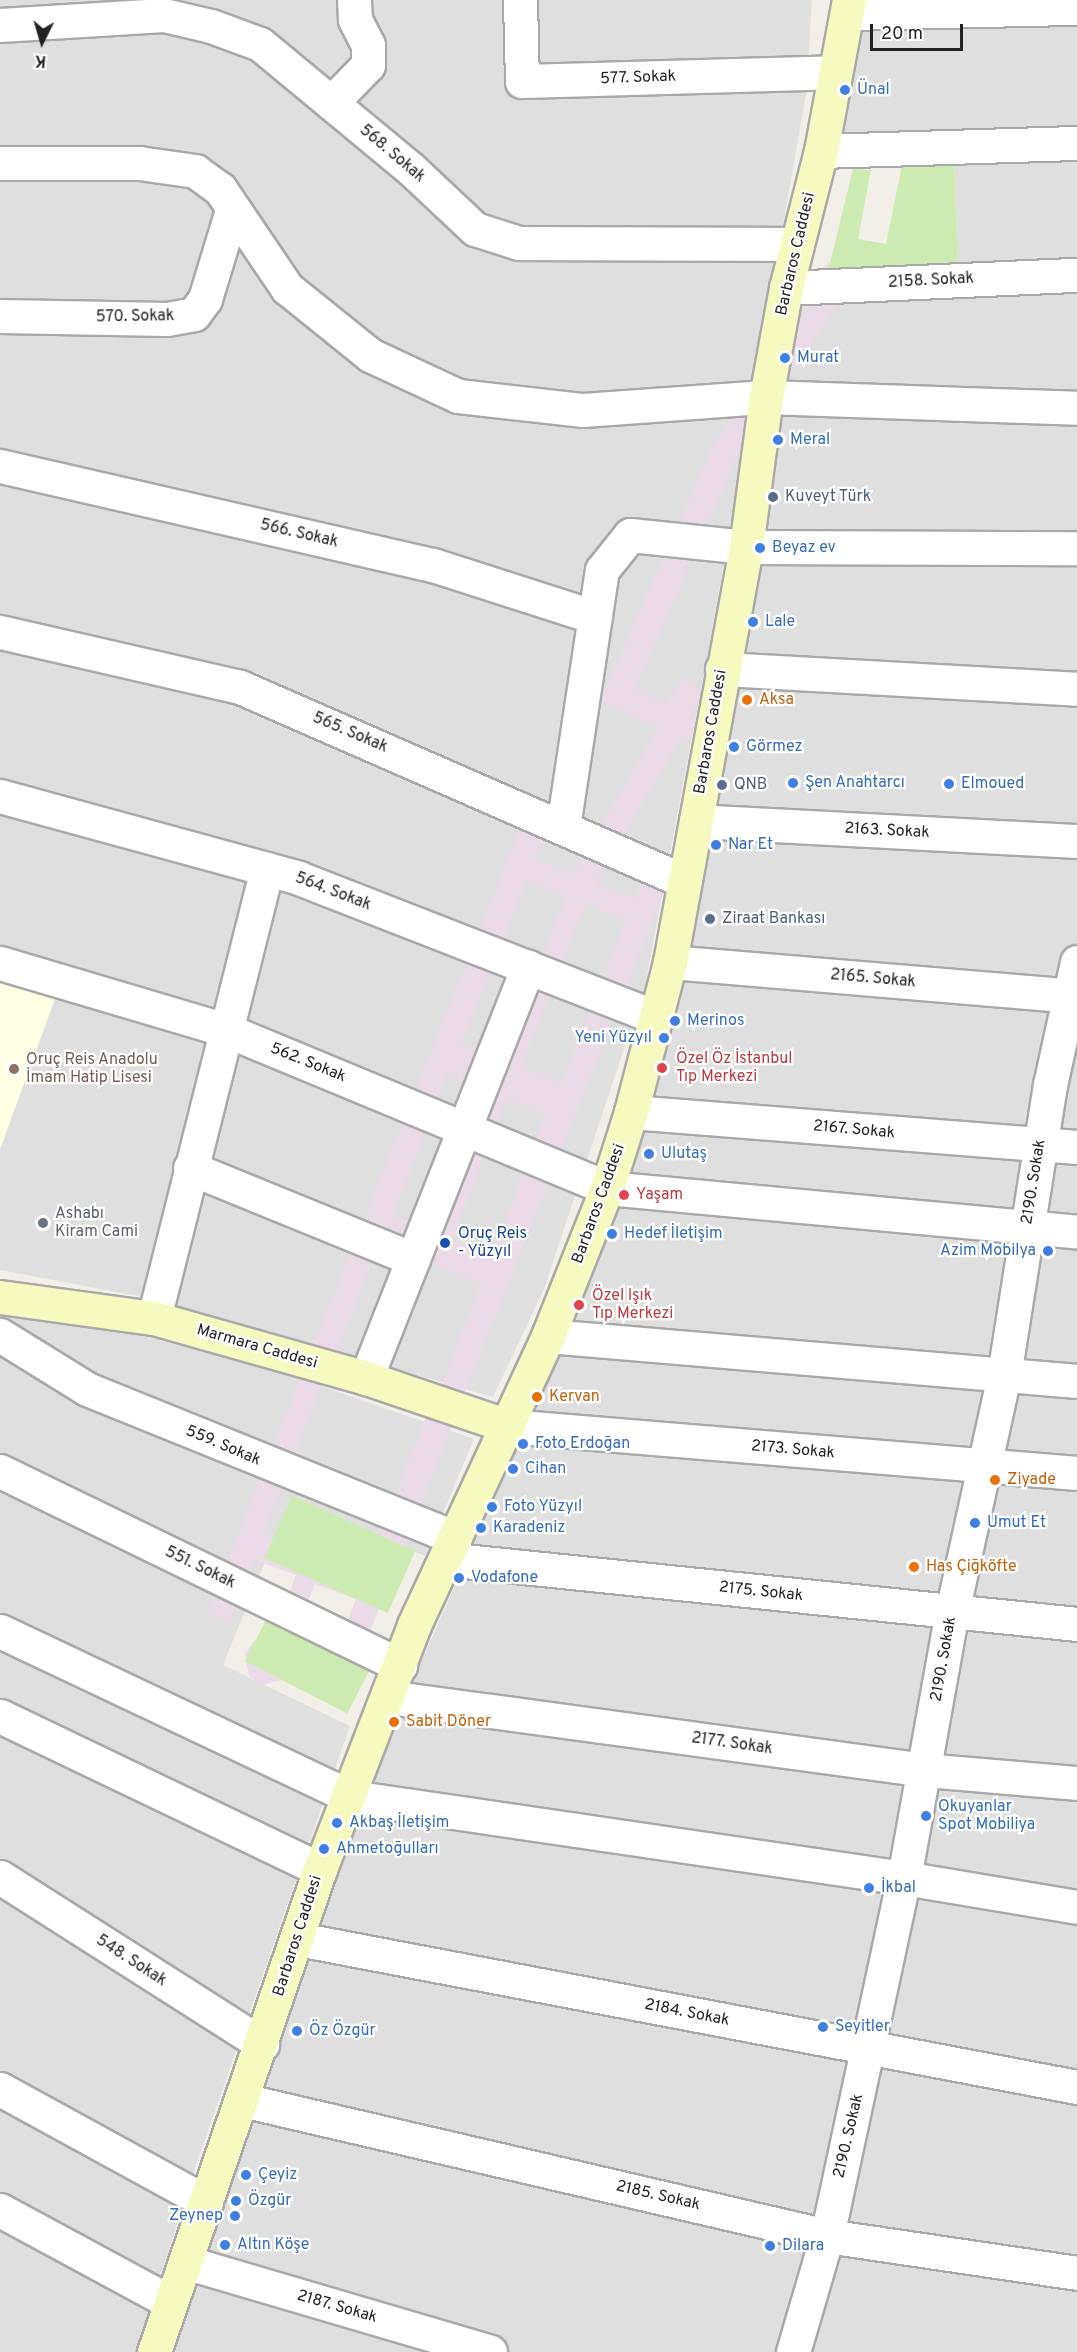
<!DOCTYPE html>
<html>
<head>
<meta charset="utf-8">
<style>
  body { margin:0 }
  #map { position:relative; width:1077px; height:2352px; overflow:hidden; background:#f2efe9; font-family:Overpass,sans-serif }
  div>[style] { position:absolute }
  [style*='--x'] { left:calc(var(--x)*1px); top:calc(var(--y)*1px); width:calc(var(--w)*1px); rotate:calc(var(--a)*1deg) }
  .residential>* { inset:0; background:#e0dfdf }
  .industrial>* { inset:0; background:#ebdbe8 }
  .education>* { inset:0; background:#ffffe5 }
  .grass>* { inset:0; background:#cdebb0; transform-origin:0 0 }
  .roads { filter:drop-shadow(2px 0 #a9a9a9) drop-shadow(-2px 0 #a9a9a9) drop-shadow(0 2px #a9a9a9) drop-shadow(0 -2px #a9a9a9) }
  .street>* { height:33px; margin:-16.5px; padding:0 16.5px; transform-origin:16.5px; border-radius:16.5px; background:#fff }
  .secondary>* { height:33px; margin:-16.5px; padding:0 16.5px; transform-origin:16.5px; border-radius:16.5px; background:#f7fabf }
  .dots>* { width:16px; height:16px; translate:-50% -50%; box-sizing:border-box; border:3px solid #fff; border-radius:50% }
  span { translate:-50% -50%; white-space:nowrap; text-align:center; line-height:1.15; -webkit-text-stroke:4.5px #fff; paint-order:stroke }
  .street-label { font-size:16px; color:#222 }
  .shop-label { font-size:16px; color:#366cbe }
  .left { translate:0 -50%; text-align:left }
  .right { translate:-100% -50%; text-align:right }
  .service-label { font-size:16px; color:#4e5e75 }
  .food-label { font-size:16px; color:#c56008 }
  .health-label { font-size:16px; color:#be3a42 }
  .education-label { font-size:16px; color:#785e54 }
  .worship-label { font-size:16px; color:#5b616d }
  .transit-label { font-size:16px; color:#164399 }
  .north { position:absolute; left:12px; top:12px; width:60px; height:60px; -webkit-text-stroke:4px #fff; paint-order:stroke; rotate:185deg; font-size:16px; font-weight:700; line-height:24px; text-align:center; color:#222 }
  .north::after { content:''; display:block; margin:auto; width:21px; height:27px; background:#222; clip-path:polygon(50% 0,100% 100%,50% 72%,0 100%) }
  .scale { position:absolute; left:870px; top:24px; width:93px; height:27px; box-sizing:border-box; border:3px solid #222; border-top:0; padding-left:8px; font-size:18px; line-height:21px; white-space:nowrap; color:#222; -webkit-text-stroke:4px #fff; paint-order:stroke }
</style>
</head>
<body>
<div id="map">
  <div class="residential">
    <div style="clip-path:polygon(0 0,812px 0,806px 94px,713px 625px,645px 986px,544px 1289px,493px 1397px,149px 1298px,0 1270px,0 1149px,58px 991px,0 974px)"></div>
    <div style="clip-path:polygon(863px 0,1077px 0,1077px 2352px,164px 2352px,374px 1768px,557px 1357px,629px 1160px,682px 983px,727px 744px,807px 272px,958px 266px,954px 159px,833px 161px)"></div>
    <div style="clip-path:polygon(0 1307px,70px 1317px,280px 1372px,474px 1439px,425px 1556px,292px 1496px,223px 1665px,350px 1726px,198px 2159px,136px 2352px,0 2352px)"></div>
  </div>
  <div class="industrial">
    <div style="clip-path:polygon(evenodd,833px 260px,856px 297px,835px 308px,737px 456px,635px 689px,667px 704px,682px 679px,705px 691px,690px 716px,697px 721px,687px 742px,680px 739px,595px 883px,635px 899px,647px 868px,670px 877px,355px 1669px,332px 1659px,356px 1599px,315px 1584px,289px 1648px,285px 1679px,262px 1685px,249px 1676px,245px 1654px,254px 1641px,271px 1637px,296px 1575px,254px 1560px,229px 1622px,207px 1613px,522px 824px,545px 833px,534px 859px,573px 874px,658px 728px,600px 701px,714px 444px,816px 298px,814px 274px,833px 260px,526px 881px,566px 897px,501px 1060px,461px 1044px,526px 881px,833px 260px,585px 904px,626px 920px,561px 1083px,521px 1067px,585px 904px,833px 260px,446px 1075px,486px 1090px,432px 1232px,393px 1216px,446px 1075px,833px 260px,506px 1098px,546px 1114px,492px 1256px,452px 1239px,506px 1098px,833px 260px,379px 1243px,481px 1283px,439px 1393px,337px 1353px,379px 1243px,833px 260px,326px 1374px,428px 1413px,364px 1573px,263px 1533px,326px 1374px)"></div>
  </div>
  <div class="education">
    <div style="clip-path:polygon(0 974px,58px 990px,0 1149px)"></div>
  </div>
  <div class="grass">
    <div style="clip-path:polygon(954px 159px,958px 266px,828px 271px,853px 169px,871px 170px,858px 239px,886px 244px,903px 160px)"></div>
    <div style="left:292px;top:1496px;width:135px;height:68px;rotate:24deg"></div>
    <div style="left:269px;top:1614px;width:115px;height:53px;rotate:27deg"></div>
  </div>
  <div class="roads">
    <div class="street">
      <div style="--x:520;--y:0;--w:81;--a:88.6"></div>
      <div style="--x:522;--y:81;--w:313;--a:-1.6"></div>
      <div style="--x:849;--y:13;--w:228;--a:-1.3"></div>
      <div style="--x:0;--y:25;--w:164;--a:-3.5"></div>
      <div style="--x:164;--y:15;--w:48;--a:13.2"></div>
      <div style="--x:211;--y:26;--w:52;--a:20.2"></div>
      <div style="--x:260;--y:44;--w:196;--a:39.6"></div>
      <div style="--x:411;--y:169;--w:88;--a:43.2"></div>
      <div style="--x:475;--y:229;--w:46;--a:17.7"></div>
      <div style="--x:519;--y:243;--w:278;--a:0.2"></div>
      <div style="--x:331;--y:103;--w:53;--a:-45.8"></div>
      <div style="--x:368;--y:65;--w:20;--a:-90"></div>
      <div style="--x:368;--y:45;--w:29;--a:-117"></div>
      <div style="--x:355;--y:19;--w:19;--a:-93"></div>
      <div style="--x:821;--y:151;--w:256;--a:-1.8"></div>
      <div style="--x:0;--y:163;--w:139;--a:0"></div>
      <div style="--x:139;--y:163;--w:57;--a:8.1"></div>
      <div style="--x:195;--y:171;--w:31;--a:36"></div>
      <div style="--x:220;--y:189;--w:120;--a:55.9"></div>
      <div style="--x:287;--y:288;--w:107;--a:38.9"></div>
      <div style="--x:370;--y:355;--w:97;--a:25"></div>
      <div style="--x:458;--y:396;--w:126;--a:6.4"></div>
      <div style="--x:583;--y:410;--w:183;--a:-4.1"></div>
      <div style="--x:766;--y:397;--w:311;--a:2"></div>
      <div style="--x:786;--y:288;--w:291;--a:-2.6"></div>
      <div style="--x:0;--y:316;--w:167;--a:1"></div>
      <div style="--x:167;--y:319;--w:27;--a:-10"></div>
      <div style="--x:194;--y:314;--w:19;--a:-54"></div>
      <div style="--x:205;--y:299;--w:93;--a:-73.1"></div>
      <div style="--x:0;--y:466;--w:444;--a:12.9"></div>
      <div style="--x:433;--y:565;--w:170;--a:17.8"></div>
      <div style="--x:0;--y:632;--w:246;--a:12.9"></div>
      <div style="--x:240;--y:687;--w:485;--a:23.6"></div>
      <div style="--x:722;--y:669;--w:356;--a:3.2"></div>
      <div style="--x:0;--y:796;--w:310;--a:15.3"></div>
      <div style="--x:299;--y:878;--w:383;--a:21.3"></div>
      <div style="--x:696;--y:821;--w:382;--a:3"></div>
      <div style="--x:563;--y:827;--w:260;--a:-81.4"></div>
      <div style="--x:602;--y:570;--w:45;--a:-51.3"></div>
      <div style="--x:630;--y:535;--w:117;--a:5.9"></div>
      <div style="--x:746;--y:547;--w:331;--a:0.2"></div>
      <div style="--x:670;--y:962;--w:408;--a:4.8"></div>
      <div style="--x:0;--y:963;--w:236;--a:16.5"></div>
      <div style="--x:226;--y:1030;--w:412;--a:22.5"></div>
      <div style="--x:607;--y:1188;--w:472;--a:5.3"></div>
      <div style="--x:631;--y:1112;--w:447;--a:4.5"></div>
      <div style="--x:190;--y:1168;--w:241;--a:22.2"></div>
      <div style="--x:154;--y:1318;--w:463;--a:-75.9"></div>
      <div style="--x:0;--y:1335;--w:102;--a:31.8"></div>
      <div style="--x:87;--y:1389;--w:397;--a:22"></div>
      <div style="--x:548;--y:1336;--w:531;--a:4.86"></div>
      <div style="--x:366;--y:1378;--w:442;--a:-68.5"></div>
      <div style="--x:508;--y:1426;--w:571;--a:4.72"></div>
      <div style="--x:0;--y:1471;--w:445;--a:25.9"></div>
      <div style="--x:445;--y:1559;--w:635;--a:5.87"></div>
      <div style="--x:0;--y:1631;--w:388;--a:25.3"></div>
      <div style="--x:351;--y:1797;--w:559;--a:8.33"></div>
      <div style="--x:904;--y:1878;--w:175;--a:9.5"></div>
      <div style="--x:388;--y:1697;--w:542;--a:7.74"></div>
      <div style="--x:925;--y:1770;--w:153;--a:4.9"></div>
      <div style="--x:0;--y:1716;--w:355;--a:25.6"></div>
      <div style="--x:0;--y:1877;--w:311;--a:32.5"></div>
      <div style="--x:298;--y:1939;--w:793;--a:10.76"></div>
      <div style="--x:0;--y:2089;--w:235;--a:28.7"></div>
      <div style="--x:242;--y:2100;--w:601;--a:13.09"></div>
      <div style="--x:827;--y:2236;--w:253;--a:8.4"></div>
      <div style="--x:0;--y:2210;--w:193;--a:28.4"></div>
      <div style="--x:185;--y:2262;--w:318;--a:16.4"></div>
      <div style="--x:793;--y:2352;--w:121;--a:-73.7"></div>
      <div style="--x:827;--y:2236;--w:366;--a:-77.9"></div>
      <div style="--x:904;--y:1878;--w:270;--a:-79.8"></div>
      <div style="--x:952;--y:1612;--w:243;--a:-77.6"></div>
      <div style="--x:1004;--y:1375;--w:294;--a:-81"></div>
      <div style="--x:1050;--y:1085;--w:126;--a:-77.6"></div>
    </div>
    <div class="secondary">
      <div style="--x:0;--y:1297;--w:155;--a:7.8"></div>
      <div style="--x:154;--y:1318;--w:220;--a:15.8"></div>
      <div style="--x:366;--y:1378;--w:150;--a:18.7"></div>
      <div style="--x:154;--y:2352;--w:511;--a:-71.03"></div>
      <div style="--x:320;--y:1869;--w:261;--a:-68.9"></div>
      <div style="--x:414;--y:1625;--w:319;--a:-65.1"></div>
      <div style="--x:548;--y:1336;--w:159;--a:-68.3"></div>
      <div style="--x:607;--y:1188;--w:80;--a:-72.5"></div>
      <div style="--x:631;--y:1112;--w:155;--a:-75.4"></div>
      <div style="--x:670;--y:962;--w:422;--a:-79.6"></div>
      <div style="--x:746;--y:547;--w:151;--a:-82.4"></div>
      <div style="--x:766;--y:397;--w:111;--a:-79.6"></div>
      <div style="--x:786;--y:288;--w:141;--a:-75.7"></div>
      <div style="--x:821;--y:151;--w:154;--a:-79.5"></div>
    </div>
  </div>
  <div class="dots">
    <div style="left:845px;top:90px;background:#3f7fe0"></div>
    <div style="left:785px;top:358px;background:#3f7fe0"></div>
    <div style="left:778px;top:440px;background:#3f7fe0"></div>
    <div style="left:773px;top:497px;background:#5c6f8a"></div>
    <div style="left:760px;top:548px;background:#3f7fe0"></div>
    <div style="left:753px;top:622px;background:#3f7fe0"></div>
    <div style="left:747px;top:700px;background:#e8710a"></div>
    <div style="left:734px;top:747px;background:#3f7fe0"></div>
    <div style="left:793px;top:783px;background:#3f7fe0"></div>
    <div style="left:949px;top:784px;background:#3f7fe0"></div>
    <div style="left:722px;top:785px;background:#5c6f8a"></div>
    <div style="left:716px;top:845px;background:#3f7fe0"></div>
    <div style="left:710px;top:919px;background:#5c6f8a"></div>
    <div style="left:675px;top:1021px;background:#3f7fe0"></div>
    <div style="left:664px;top:1038px;background:#3f7fe0"></div>
    <div style="left:662px;top:1068px;background:#e0444e"></div>
    <div style="left:14px;top:1069px;background:#8d6e63"></div>
    <div style="left:649px;top:1154px;background:#3f7fe0"></div>
    <div style="left:624px;top:1195px;background:#e0444e"></div>
    <div style="left:43px;top:1223px;background:#6b7280"></div>
    <div style="left:612px;top:1234px;background:#3f7fe0"></div>
    <div style="left:445px;top:1243px;background:#1a4fb4"></div>
    <div style="left:1048px;top:1251px;background:#3f7fe0"></div>
    <div style="left:579px;top:1305px;background:#e0444e"></div>
    <div style="left:537px;top:1397px;background:#e8710a"></div>
    <div style="left:523px;top:1444px;background:#3f7fe0"></div>
    <div style="left:513px;top:1469px;background:#3f7fe0"></div>
    <div style="left:995px;top:1480px;background:#e8710a"></div>
    <div style="left:492px;top:1507px;background:#3f7fe0"></div>
    <div style="left:975px;top:1523px;background:#3f7fe0"></div>
    <div style="left:481px;top:1528px;background:#3f7fe0"></div>
    <div style="left:914px;top:1567px;background:#e8710a"></div>
    <div style="left:459px;top:1578px;background:#3f7fe0"></div>
    <div style="left:394px;top:1722px;background:#e8710a"></div>
    <div style="left:926px;top:1816px;background:#3f7fe0"></div>
    <div style="left:337px;top:1823px;background:#3f7fe0"></div>
    <div style="left:324px;top:1849px;background:#3f7fe0"></div>
    <div style="left:869px;top:1888px;background:#3f7fe0"></div>
    <div style="left:823px;top:2027px;background:#3f7fe0"></div>
    <div style="left:297px;top:2031px;background:#3f7fe0"></div>
    <div style="left:246px;top:2175px;background:#3f7fe0"></div>
    <div style="left:236px;top:2201px;background:#3f7fe0"></div>
    <div style="left:235px;top:2216px;background:#3f7fe0"></div>
    <div style="left:225px;top:2245px;background:#3f7fe0"></div>
    <div style="left:770px;top:2246px;background:#3f7fe0"></div>
  </div>
  <div class="street-label">
    <span style="left:638px;top:78px;rotate:-2deg">577. Sokak</span>
    <span style="left:392px;top:154px;rotate:40deg">568. Sokak</span>
    <span style="left:796px;top:254px;rotate:-77deg">Barbaros Caddesi</span>
    <span style="left:931px;top:281px;rotate:-3deg">2158. Sokak</span>
    <span style="left:135px;top:317px;rotate:-1deg">570. Sokak</span>
    <span style="left:299px;top:534px;rotate:13deg">566. Sokak</span>
    <span style="left:711px;top:732px;rotate:-80deg">Barbaros Caddesi</span>
    <span style="left:350px;top:733px;rotate:23deg">565. Sokak</span>
    <span style="left:887px;top:831px;rotate:3deg">2163. Sokak</span>
    <span style="left:333px;top:892px;rotate:21deg">564. Sokak</span>
    <span style="left:873px;top:979px;rotate:5deg">2165. Sokak</span>
    <span style="left:308px;top:1063px;rotate:22deg">562. Sokak</span>
    <span style="left:854px;top:1130px;rotate:5deg">2167. Sokak</span>
    <span style="left:1034px;top:1182px;rotate:-81deg">2190. Sokak</span>
    <span style="left:599px;top:1204px;rotate:-70deg">Barbaros Caddesi</span>
    <span style="left:257px;top:1347px;rotate:16deg">Marmara Caddesi</span>
    <span style="left:223px;top:1446px;rotate:23deg">559. Sokak</span>
    <span style="left:793px;top:1450px;rotate:5deg">2173. Sokak</span>
    <span style="left:200px;top:1568px;rotate:26deg">551. Sokak</span>
    <span style="left:761px;top:1592px;rotate:6deg">2175. Sokak</span>
    <span style="left:944px;top:1659px;rotate:-80deg">2190. Sokak</span>
    <span style="left:732px;top:1744px;rotate:8deg">2177. Sokak</span>
    <span style="left:298px;top:1936px;rotate:-72deg">Barbaros Caddesi</span>
    <span style="left:131px;top:1961px;rotate:33deg">548. Sokak</span>
    <span style="left:687px;top:2013px;rotate:11deg">2184. Sokak</span>
    <span style="left:849px;top:2136px;rotate:-77deg">2190. Sokak</span>
    <span style="left:658px;top:2196px;rotate:13deg">2185. Sokak</span>
    <span style="left:337px;top:2307px;rotate:16deg">2187. Sokak</span>
  </div>
  <div class="shop-label">
    <span class="left" style="left:857px;top:90px">Ünal</span>
    <span class="left" style="left:797px;top:358px">Murat</span>
    <span class="left" style="left:790px;top:440px">Meral</span>
    <span class="left" style="left:772px;top:548px">Beyaz ev</span>
    <span class="left" style="left:765px;top:622px">Lale</span>
    <span class="left" style="left:746px;top:747px">Görmez</span>
    <span class="left" style="left:805px;top:783px">Şen Anahtarcı</span>
    <span class="left" style="left:961px;top:784px">Elmoued</span>
    <span class="left" style="left:728px;top:845px">Nar Et</span>
    <span class="left" style="left:687px;top:1021px">Merinos</span>
    <span class="right" style="left:652px;top:1038px">Yeni Yüzyıl</span>
    <span class="left" style="left:661px;top:1154px">Ulutaş</span>
    <span class="left" style="left:624px;top:1234px">Hedef İletişim</span>
    <span class="right" style="left:1036px;top:1251px">Azim Mobilya</span>
    <span class="left" style="left:535px;top:1444px">Foto Erdoğan</span>
    <span class="left" style="left:525px;top:1469px">Cihan</span>
    <span class="left" style="left:504px;top:1507px">Foto Yüzyıl</span>
    <span class="left" style="left:987px;top:1523px">Umut Et</span>
    <span class="left" style="left:493px;top:1528px">Karadeniz</span>
    <span class="left" style="left:471px;top:1578px">Vodafone</span>
    <span class="left" style="left:938px;top:1816px">Okuyanlar<br>Spot Mobiliya</span>
    <span class="left" style="left:349px;top:1823px">Akbaş İletişim</span>
    <span class="left" style="left:336px;top:1849px">Ahmetoğulları</span>
    <span class="left" style="left:881px;top:1888px">İkbal</span>
    <span class="left" style="left:835px;top:2027px">Seyitler</span>
    <span class="left" style="left:309px;top:2031px">Öz Özgür</span>
    <span class="left" style="left:258px;top:2175px">Çeyiz</span>
    <span class="left" style="left:248px;top:2201px">Özgür</span>
    <span class="right" style="left:223px;top:2216px">Zeynep</span>
    <span class="left" style="left:237px;top:2245px">Altın Köşe</span>
    <span class="left" style="left:782px;top:2246px">Dilara</span>
  </div>
  <div class="service-label">
    <span class="left" style="left:785px;top:497px">Kuveyt Türk</span>
    <span class="left" style="left:734px;top:785px">QNB</span>
    <span class="left" style="left:722px;top:919px">Ziraat Bankası</span>
  </div>
  <div class="food-label">
    <span class="left" style="left:759px;top:700px">Aksa</span>
    <span class="left" style="left:549px;top:1397px">Kervan</span>
    <span class="left" style="left:1007px;top:1480px">Ziyade</span>
    <span class="left" style="left:926px;top:1567px">Has Çiğköfte</span>
    <span class="left" style="left:406px;top:1722px">Sabit Döner</span>
  </div>
  <div class="health-label">
    <span class="left" style="left:676px;top:1068px">Özel Öz İstanbul<br>Tıp Merkezi</span>
    <span class="left" style="left:636px;top:1195px">Yaşam</span>
    <span class="left" style="left:592px;top:1305px">Özel Işık<br>Tıp Merkezi</span>
  </div>
  <div class="education-label">
    <span class="left" style="left:26px;top:1069px">Oruç Reis Anadolu<br>İmam Hatip Lisesi</span>
  </div>
  <div class="worship-label">
    <span class="left" style="left:55px;top:1223px">Ashabı<br>Kiram Cami</span>
  </div>
  <div class="transit-label">
    <span class="left" style="left:458px;top:1243px">Oruç Reis<br>- Yüzyıl</span>
  </div>
  <div class="north">K</div>
  <div class="scale">20 m</div>
</div>
</body>
</html>
